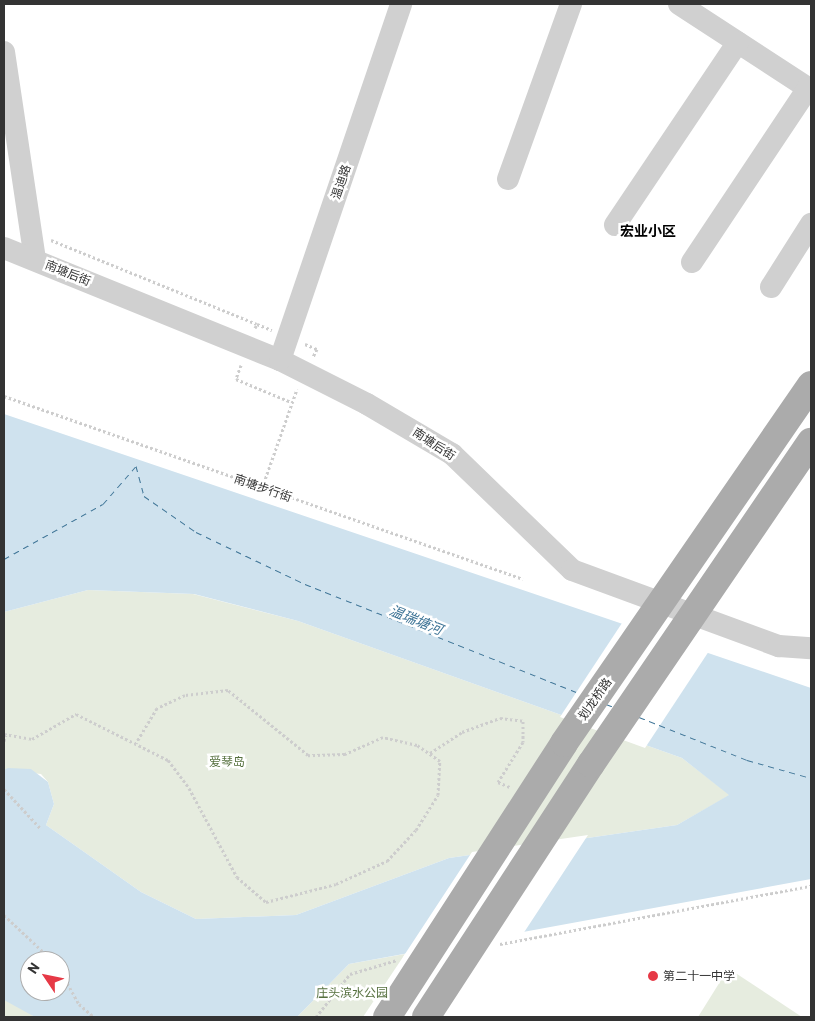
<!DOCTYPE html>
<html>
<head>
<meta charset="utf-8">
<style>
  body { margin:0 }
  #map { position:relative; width:815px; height:1021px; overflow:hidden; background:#fff; font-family:Barlow,"Noto Sans SC",sans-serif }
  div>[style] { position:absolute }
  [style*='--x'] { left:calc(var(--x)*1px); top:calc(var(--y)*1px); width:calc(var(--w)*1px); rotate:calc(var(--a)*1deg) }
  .green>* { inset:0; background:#e6ecdf }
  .water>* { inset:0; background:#cfe2ee }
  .pier>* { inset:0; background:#fff }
  .ferry>* { height:1px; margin-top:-0.5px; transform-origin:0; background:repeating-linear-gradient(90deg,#3f7597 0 6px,transparent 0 11px) }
  .path>* { height:3px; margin-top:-1.5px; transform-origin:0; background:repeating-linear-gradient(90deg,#cdcdcd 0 2.5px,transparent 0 5px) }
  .minor>* { height:22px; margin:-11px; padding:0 11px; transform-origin:11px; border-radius:11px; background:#d0d0d0 }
  .major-bridge>* { height:28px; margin:-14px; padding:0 14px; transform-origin:14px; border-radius:14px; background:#ababab }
  .dots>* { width:14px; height:14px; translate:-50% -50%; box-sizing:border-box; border:2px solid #fff; border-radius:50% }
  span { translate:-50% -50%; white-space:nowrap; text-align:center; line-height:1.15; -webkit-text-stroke:5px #fff; paint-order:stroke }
  .street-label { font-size:12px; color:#333 }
  .park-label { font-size:12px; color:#56703f }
  .poi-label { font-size:12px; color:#333 }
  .left { translate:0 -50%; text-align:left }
  .neighbourhood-label { font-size:14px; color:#000; font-weight:700 }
  .water-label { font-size:14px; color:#3f7597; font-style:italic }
  .frame { position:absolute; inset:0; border:5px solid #333; pointer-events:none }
  .north { position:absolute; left:20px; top:951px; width:50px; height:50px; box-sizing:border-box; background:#fff; border:1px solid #adadad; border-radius:50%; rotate:304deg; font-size:14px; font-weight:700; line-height:20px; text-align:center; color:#333 }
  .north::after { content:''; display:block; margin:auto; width:18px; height:22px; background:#e63946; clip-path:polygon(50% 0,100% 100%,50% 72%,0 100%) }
</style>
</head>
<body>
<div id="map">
  <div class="green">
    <div style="clip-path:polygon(88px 590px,193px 594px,298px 621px,682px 758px,730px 795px,677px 825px,449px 858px,296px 915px,196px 919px,141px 892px,46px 825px,54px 804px,48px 782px,41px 774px,4px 770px,4px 612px)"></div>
    <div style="clip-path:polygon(405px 954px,363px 1017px,297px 1017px,349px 964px)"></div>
    <div style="clip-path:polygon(737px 974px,802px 1017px,698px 1017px,723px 977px)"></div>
    <div style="clip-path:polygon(4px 1000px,14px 1002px,35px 1017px,4px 1017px)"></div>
  </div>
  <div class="water">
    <div style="clip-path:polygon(evenodd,4px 414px,811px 688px,811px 879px,349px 964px,297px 1017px,35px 1017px,4px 1000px,4px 770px,8px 768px,31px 769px,48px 782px,54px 804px,46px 825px,141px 892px,196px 919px,296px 915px,449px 858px,677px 825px,729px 795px,682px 758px,298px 621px,194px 594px,88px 590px,4px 612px,4px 414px,30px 961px,60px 961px,60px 991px,30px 991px,30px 961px)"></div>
  </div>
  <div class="pier">
    <div style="clip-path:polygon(624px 620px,711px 648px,645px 748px,560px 717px)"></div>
    <div style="clip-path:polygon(588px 835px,521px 937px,482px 939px,403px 957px,472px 852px)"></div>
  </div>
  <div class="ferry">
    <div style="--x:4;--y:559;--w:113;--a:-29.1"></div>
    <div style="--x:103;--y:504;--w:50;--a:-49"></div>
    <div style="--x:136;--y:466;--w:31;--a:75"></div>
    <div style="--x:144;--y:496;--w:63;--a:34.7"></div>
    <div style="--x:196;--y:532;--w:121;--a:25.5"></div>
    <div style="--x:305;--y:584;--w:298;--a:21.7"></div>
    <div style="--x:606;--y:704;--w:9;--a:21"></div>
    <div style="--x:639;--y:717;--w:116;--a:21.7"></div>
    <div style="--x:747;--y:760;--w:66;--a:15.7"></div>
  </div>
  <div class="path">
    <div style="--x:51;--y:240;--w:222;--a:22.2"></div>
    <div style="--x:255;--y:328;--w:4;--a:-63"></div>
    <div style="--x:257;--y:324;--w:16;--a:22"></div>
    <div style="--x:305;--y:344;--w:13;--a:23"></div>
    <div style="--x:317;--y:349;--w:9;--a:117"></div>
    <div style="--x:241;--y:365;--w:15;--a:110"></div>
    <div style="--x:236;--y:379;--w:60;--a:22.7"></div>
    <div style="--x:4;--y:396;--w:550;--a:19.42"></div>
    <div style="--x:262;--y:488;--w:105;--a:-70.5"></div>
    <div style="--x:4;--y:734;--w:28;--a:10"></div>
    <div style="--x:32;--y:739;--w:51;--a:-29.6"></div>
    <div style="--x:76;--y:714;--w:103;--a:26.6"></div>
    <div style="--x:168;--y:760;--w:35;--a:53"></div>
    <div style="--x:189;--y:788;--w:101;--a:61.7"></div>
    <div style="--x:237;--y:877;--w:38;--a:41"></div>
    <div style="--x:266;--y:902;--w:72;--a:-14.4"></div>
    <div style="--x:336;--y:884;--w:56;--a:-24.3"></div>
    <div style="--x:387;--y:861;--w:42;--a:-46.9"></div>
    <div style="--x:416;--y:830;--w:41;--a:-57.8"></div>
    <div style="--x:438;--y:795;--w:34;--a:-87"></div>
    <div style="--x:440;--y:761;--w:28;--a:-145"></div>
    <div style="--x:417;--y:745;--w:35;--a:-167"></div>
    <div style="--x:383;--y:737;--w:42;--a:155.9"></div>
    <div style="--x:345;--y:754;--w:37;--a:178"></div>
    <div style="--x:308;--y:755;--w:103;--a:-140.9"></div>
    <div style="--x:228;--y:690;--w:43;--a:173.4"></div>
    <div style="--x:185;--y:695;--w:31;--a:155"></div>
    <div style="--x:157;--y:708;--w:41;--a:121"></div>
    <div style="--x:4;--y:741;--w:6;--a:-72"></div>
    <div style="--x:430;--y:753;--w:38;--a:-33"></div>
    <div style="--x:462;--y:732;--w:40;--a:-20.2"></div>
    <div style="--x:500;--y:718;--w:23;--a:7"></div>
    <div style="--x:523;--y:721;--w:21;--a:90"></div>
    <div style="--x:523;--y:742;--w:47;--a:122"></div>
    <div style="--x:498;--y:782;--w:13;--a:23"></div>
    <div style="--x:4;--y:789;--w:54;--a:47.2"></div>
    <div style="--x:4;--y:915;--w:67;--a:43.2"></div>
    <div style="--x:500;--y:944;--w:316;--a:-10.6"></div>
    <div style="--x:60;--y:970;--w:39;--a:61"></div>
    <div style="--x:79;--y:1004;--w:20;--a:41"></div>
    <div style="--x:316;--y:1017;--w:55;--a:-51.7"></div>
    <div style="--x:350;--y:974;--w:49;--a:-16.6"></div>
  </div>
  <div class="minor">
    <div style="--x:679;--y:4;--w:158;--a:33.1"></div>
    <div style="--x:4;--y:52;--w:209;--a:81.5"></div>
    <div style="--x:508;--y:179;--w:186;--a:-70.2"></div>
    <div style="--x:615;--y:225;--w:220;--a:-56.1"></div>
    <div style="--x:4;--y:248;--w:298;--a:22.1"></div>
    <div style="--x:280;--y:360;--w:97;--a:26.8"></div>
    <div style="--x:367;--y:404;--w:99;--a:30.5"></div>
    <div style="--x:452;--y:454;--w:167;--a:44"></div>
    <div style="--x:572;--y:570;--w:221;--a:20.2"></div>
    <div style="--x:779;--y:646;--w:32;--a:4"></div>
    <div style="--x:692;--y:262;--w:209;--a:-56.3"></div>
    <div style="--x:771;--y:287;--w:75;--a:-57.6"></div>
    <div style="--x:280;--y:360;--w:376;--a:-71.2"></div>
  </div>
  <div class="major-bridge">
    <div style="--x:387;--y:1017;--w:326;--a:-57.1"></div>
    <div style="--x:564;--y:743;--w:435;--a:-55.4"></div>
    <div style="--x:426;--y:1017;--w:302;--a:-56.9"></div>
    <div style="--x:591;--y:764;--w:390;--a:-55.7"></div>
  </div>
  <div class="dots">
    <div style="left:653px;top:976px;background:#e63946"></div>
  </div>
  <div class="street-label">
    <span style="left:341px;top:182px;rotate:-71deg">温迪路</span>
    <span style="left:68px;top:273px;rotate:22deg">南塘后街</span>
    <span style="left:434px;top:444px;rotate:33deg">南塘后街</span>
    <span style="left:263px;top:488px;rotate:19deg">南塘步行街</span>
    <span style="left:595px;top:699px;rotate:-55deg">划龙桥路</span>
  </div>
  <div class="park-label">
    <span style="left:227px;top:762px">爱琴岛</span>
    <span style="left:352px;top:993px">庄头滨水公园</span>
  </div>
  <div class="poi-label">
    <span class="left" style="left:663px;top:976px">第二十一中学</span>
  </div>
  <div class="neighbourhood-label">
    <span style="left:648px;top:231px">宏业小区</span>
  </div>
  <div class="water-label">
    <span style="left:416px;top:620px;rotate:22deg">温瑞塘河</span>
  </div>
  <div class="frame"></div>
  <div class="north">N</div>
</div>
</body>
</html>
